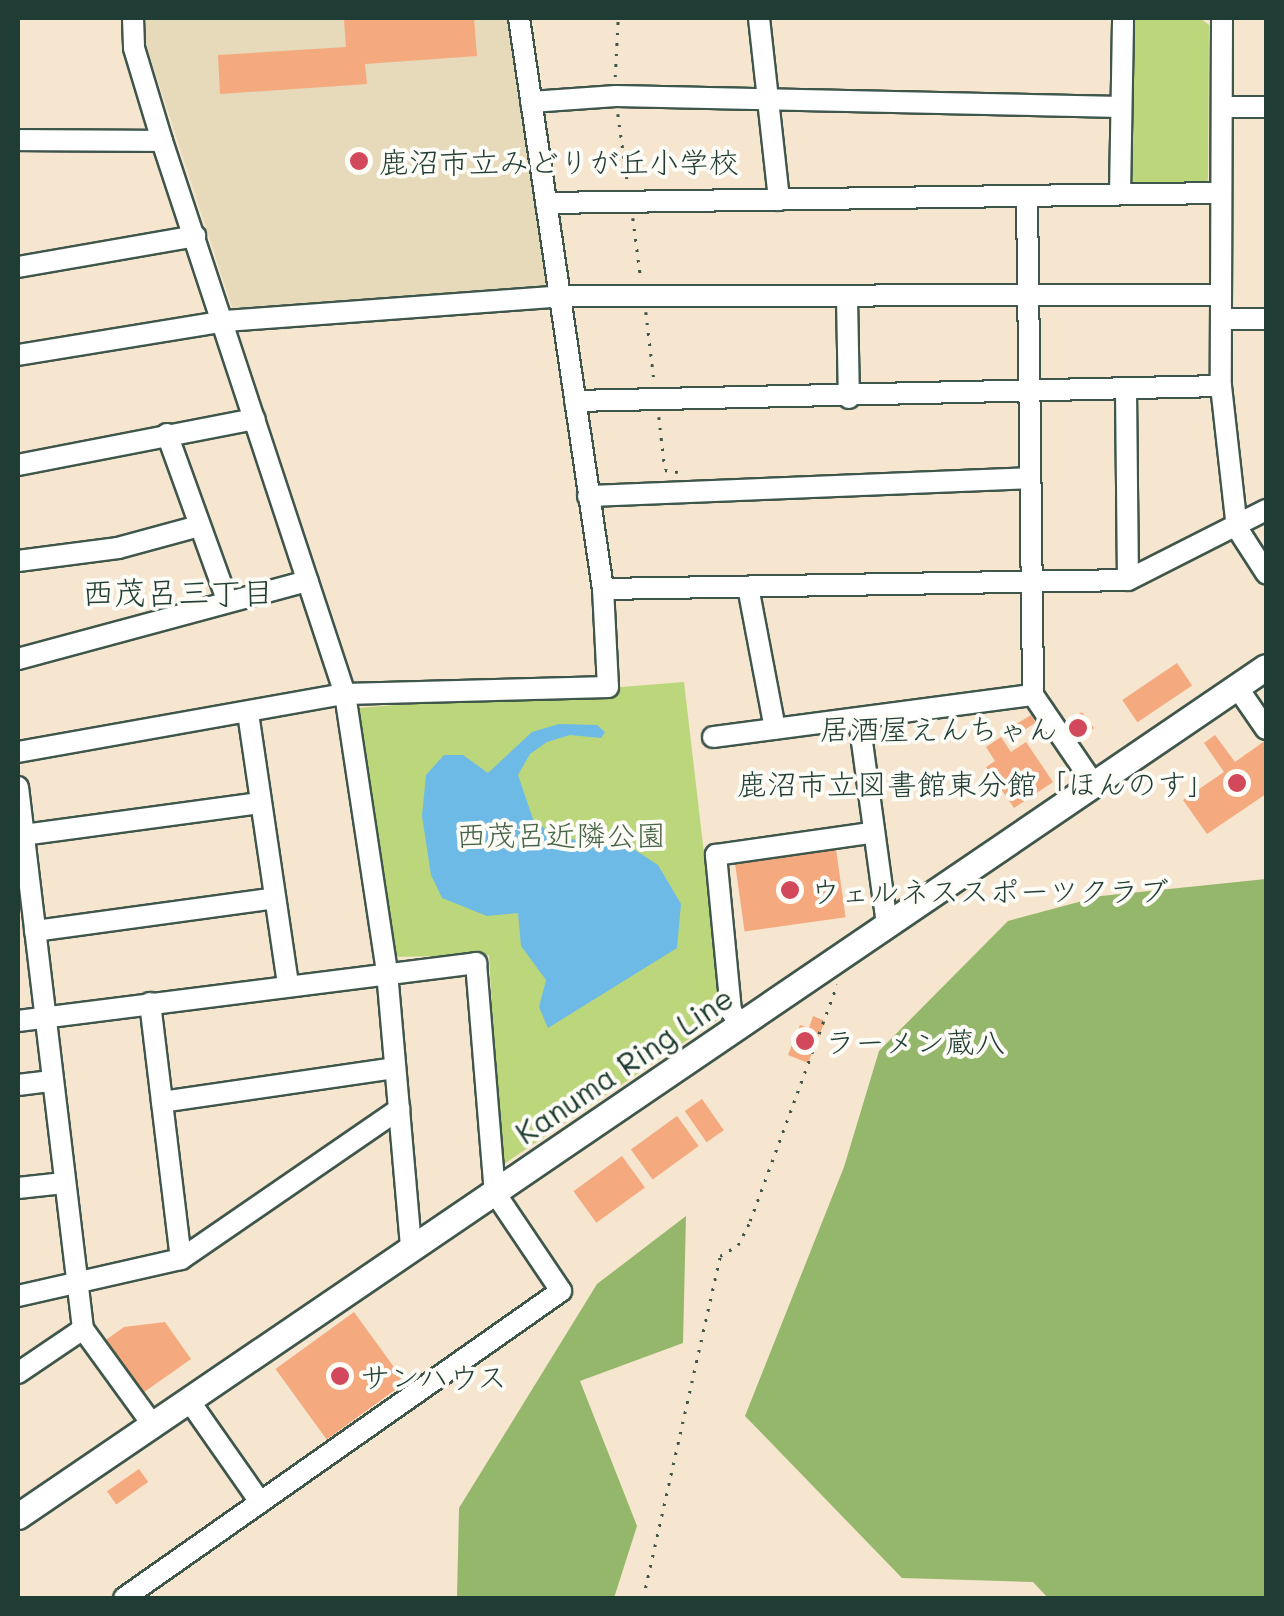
<!DOCTYPE html>
<html>
<head>
<meta charset="utf-8">
<style>
  body { margin:0 }
  #map { position:relative; width:1284px; height:1616px; overflow:hidden; background:#f6e6cf; font-family:Mali,"Klee One",sans-serif }
  div>[style] { position:absolute }
  [style*='--x'] { left:calc(var(--x)*1px); top:calc(var(--y)*1px); width:calc(var(--w)*1px); rotate:calc(var(--a)*1deg) }
  .built>* { inset:0; background:#e6daba }
  .green>* { inset:0; background:#bcd67b }
  .forest>* { inset:0; background:#95b76b }
  .water>* { inset:0; background:#6ebae7 }
  .building>* { inset:0; background:#f4a97e; transform-origin:0 0 }
  .path>* { height:2.5px; margin-top:-1.25px; transform-origin:0; background:repeating-linear-gradient(90deg,#3f564b 0 2.5px,transparent 0 10.5px) }
  .roads { filter:drop-shadow(2px 0 #3f564b) drop-shadow(-2px 0 #3f564b) drop-shadow(0 2px #3f564b) drop-shadow(0 -2px #3f564b) }
  .minor>* { height:20px; margin:-10px; padding:0 10px; transform-origin:10px; border-radius:10px; background:#fff }
  .major>* { height:25px; margin:-12.5px; padding:0 12.5px; transform-origin:12.5px; border-radius:12.5px; background:#fff }
  .dots>* { width:28px; height:28px; translate:-50% -50%; box-sizing:border-box; border:5px solid #fdfcf7; border-radius:50% }
  span { translate:-50% -50%; white-space:nowrap; text-align:center; line-height:1.15; -webkit-text-stroke:8px #fdfcf7; paint-order:stroke }
  .poi-label { font-size:30px; color:#1f3d34 }
  .left { translate:0 -50%; text-align:left }
  .right { translate:-100% -50%; text-align:right }
  .park-label { font-size:30px; color:#466346 }
  .street-label { font-size:30px; color:#1f3d34 }
  .neighbourhood-label { font-size:32px; color:#1f3d34 }
  .frame { position:absolute; inset:0; border:20px solid #1f3d34; pointer-events:none }
</style>
</head>
<body>
<div id="map">
  <div class="built">
    <div style="clip-path:polygon(144px 18px,513px 18px,550px 284px,543px 292px,241px 312px,232px 307px,144px 38px)"></div>
  </div>
  <div class="green">
    <div style="clip-path:polygon(1136px 18px,1200px 18px,1209px 25px,1208px 180px,1201px 187px,1134px 187px,1124px 178px,1129px 23px)"></div>
    <div style="clip-path:polygon(684px 682px,723px 1016px,501px 1166px,489px 955px,393px 957px,358px 708px)"></div>
  </div>
  <div class="forest">
    <div style="clip-path:polygon(1266px 879px,1266px 1598px,1048px 1598px,1033px 1582px,902px 1578px,745px 1416px,844px 1167px,879px 1051px,1008px 921px,1101px 896px)"></div>
    <div style="clip-path:polygon(686px 1216px,683px 1343px,580px 1381px,637px 1526px,614px 1598px,457px 1598px,459px 1508px,597px 1284px)"></div>
  </div>
  <div class="water">
    <div style="clip-path:polygon(559px 724px,597px 725px,605px 732px,601px 738px,570px 735px,547px 742px,530px 754px,518px 775px,533px 819px,554px 836px,635px 850px,658px 865px,681px 904px,677px 948px,548px 1028px,539px 1007px,546px 980px,521px 946px,518px 913px,487px 916px,442px 898px,431px 875px,422px 816px,426px 775px,444px 755px,463px 755px,488px 773px,532px 732px)"></div>
  </div>
  <div class="building">
    <div style="clip-path:polygon(474px 18px,477px 56px,365px 64px,367px 84px,220px 94px,218px 55px,346px 47px,344px 19px)"></div>
    <div style="left:1177px;top:663px;width:27px;height:66px;rotate:56deg"></div>
    <div style="left:1082px;top:712px;width:20px;height:25px;rotate:53deg"></div>
    <div style="left:1031px;top:715px;width:9px;height:30px;rotate:58deg"></div>
    <div style="clip-path:polygon(1215px 735px,1235px 762px,1266px 740px,1266px 794px,1207px 834px,1183px 800px,1224px 772px,1204px 743px)"></div>
    <div style="clip-path:polygon(1001px 737px,1011px 752px,1026px 742px,1053px 782px,1014px 808px,986px 767px,995px 761px,986px 747px)"></div>
    <div style="left:836px;top:849px;width:69px;height:102px;rotate:82deg"></div>
    <div style="clip-path:polygon(813px 1016px,825px 1021px,808px 1063px,788px 1055px,800px 1025px,809px 1028px)"></div>
    <div style="left:702px;top:1099px;width:38px;height:21px;rotate:55deg"></div>
    <div style="left:677px;top:1116px;width:37px;height:57px;rotate:54deg"></div>
    <div style="left:622px;top:1156px;width:39px;height:60px;rotate:54deg"></div>
    <div style="left:354px;top:1312px;width:87px;height:97px;rotate:54deg"></div>
    <div style="clip-path:polygon(165px 1322px,191px 1359px,140px 1395px,103px 1342px,124px 1327px)"></div>
    <div style="left:139px;top:1469px;width:16px;height:39px;rotate:55deg"></div>
  </div>
  <div class="path">
    <div style="--x:615;--y:77;--w:59;--a:-87.1"></div>
    <div style="--x:618;--y:114;--w:73;--a:82.1"></div>
    <div style="--x:633;--y:218;--w:63;--a:82.6"></div>
    <div style="--x:646;--y:312;--w:67;--a:83.2"></div>
    <div style="--x:659;--y:417;--w:53;--a:83.5"></div>
    <div style="--x:665;--y:470;--w:13;--a:9"></div>
    <div style="--x:643;--y:1598;--w:351;--a:-77.3"></div>
    <div style="--x:720;--y:1256;--w:21;--a:-31"></div>
    <div style="--x:738;--y:1245;--w:27;--a:-63"></div>
    <div style="--x:750;--y:1221;--w:252;--a:-69.8"></div>
  </div>
  <div class="roads">
    <div class="minor">
      <div style="--x:133;--y:18;--w:30;--a:88"></div>
      <div style="--x:134;--y:48;--w:97;--a:73.2"></div>
      <div style="--x:162;--y:141;--w:582;--a:71.69"></div>
      <div style="--x:345;--y:694;--w:281;--a:81.4"></div>
      <div style="--x:387;--y:972;--w:278;--a:85"></div>
      <div style="--x:759;--y:18;--w:183;--a:83.7"></div>
      <div style="--x:1222;--y:18;--w:368;--a:90.2"></div>
      <div style="--x:1221;--y:386;--w:143;--a:83.6"></div>
      <div style="--x:1237;--y:528;--w:54;--a:57.2"></div>
      <div style="--x:531;--y:102;--w:85;--a:-4"></div>
      <div style="--x:616;--y:96;--w:505;--a:1.25"></div>
      <div style="--x:1222;--y:107;--w:44;--a:0"></div>
      <div style="--x:18;--y:140;--w:144;--a:0.4"></div>
      <div style="--x:1120;--y:194;--w:176;--a:-89"></div>
      <div style="--x:1027;--y:196;--w:499;--a:89.3"></div>
      <div style="--x:1033;--y:695;--w:107;--a:55.7"></div>
      <div style="--x:546;--y:203;--w:674;--a:-0.85"></div>
      <div style="--x:18;--y:267;--w:180;--a:-9.9"></div>
      <div style="--x:847;--y:298;--w:100;--a:88.9"></div>
      <div style="--x:1221;--y:319;--w:45;--a:0"></div>
      <div style="--x:18;--y:355;--w:210;--a:-9.3"></div>
      <div style="--x:225;--y:321;--w:338;--a:-4.2"></div>
      <div style="--x:562;--y:296;--w:659;--a:-0.09"></div>
      <div style="--x:1126;--y:390;--w:190;--a:89.4"></div>
      <div style="--x:575;--y:401;--w:646;--a:-1.33"></div>
      <div style="--x:167;--y:434;--w:177;--a:70.1"></div>
      <div style="--x:18;--y:465;--w:241;--a:-11"></div>
      <div style="--x:588;--y:496;--w:442;--a:-2.3"></div>
      <div style="--x:18;--y:561;--w:101;--a:-7.4"></div>
      <div style="--x:118;--y:548;--w:84;--a:-15.2"></div>
      <div style="--x:748;--y:587;--w:144;--a:79.2"></div>
      <div style="--x:603;--y:589;--w:525;--a:-0.98"></div>
      <div style="--x:1128;--y:580;--w:155;--a:-26.9"></div>
      <div style="--x:18;--y:659;--w:300;--a:-15.1"></div>
      <div style="--x:1237;--y:687;--w:51;--a:55.4"></div>
      <div style="--x:248;--y:713;--w:275;--a:81.6"></div>
      <div style="--x:859;--y:720;--w:206;--a:82.2"></div>
      <div style="--x:713;--y:737;--w:323;--a:-7.5"></div>
      <div style="--x:18;--y:752;--w:332;--a:-10.1"></div>
      <div style="--x:345;--y:694;--w:263;--a:-1.5"></div>
      <div style="--x:608;--y:687;--w:98;--a:-92.9"></div>
      <div style="--x:603;--y:589;--w:577;--a:-98.37"></div>
      <div style="--x:18;--y:787;--w:546;--a:83.16"></div>
      <div style="--x:83;--y:1329;--w:117;--a:54"></div>
      <div style="--x:23;--y:835;--w:240;--a:-7.7"></div>
      <div style="--x:35;--y:931;--w:242;--a:-7.8"></div>
      <div style="--x:150;--y:1003;--w:258;--a:83.1"></div>
      <div style="--x:18;--y:1021;--w:462;--a:-7.2"></div>
      <div style="--x:476;--y:963;--w:231;--a:85.3"></div>
      <div style="--x:495;--y:1193;--w:118;--a:56"></div>
      <div style="--x:561;--y:1291;--w:534;--a:144.91"></div>
      <div style="--x:741;--y:1025;--w:17;--a:-126"></div>
      <div style="--x:731;--y:1011;--w:157;--a:-95.5"></div>
      <div style="--x:716;--y:855;--w:157;--a:-8.1"></div>
      <div style="--x:18;--y:1085;--w:34;--a:-7"></div>
      <div style="--x:162;--y:1102;--w:235;--a:-8.3"></div>
      <div style="--x:18;--y:1188;--w:46;--a:-6.2"></div>
      <div style="--x:18;--y:1296;--w:167;--a:-12.8"></div>
      <div style="--x:181;--y:1259;--w:265;--a:-34.5"></div>
      <div style="--x:18;--y:1373;--w:78;--a:-34.1"></div>
      <div style="--x:188;--y:1399;--w:126;--a:55"></div>
    </div>
    <div class="major">
      <div style="--x:18;--y:1516;--w:1509;--a:-34.23"></div>
    </div>
  </div>
  <div class="dots">
    <div style="left:359px;top:161px;background:#d1495b"></div>
    <div style="left:1078px;top:728px;background:#d1495b"></div>
    <div style="left:1237px;top:783px;background:#d1495b"></div>
    <div style="left:790px;top:890px;background:#d1495b"></div>
    <div style="left:805px;top:1041px;background:#d1495b"></div>
    <div style="left:340px;top:1376px;background:#d1495b"></div>
  </div>
  <div class="poi-label">
    <span class="left" style="left:379px;top:161px">鹿沼市立みどりが丘小学校</span>
    <span class="right" style="left:1058px;top:728px">居酒屋えんちゃん</span>
    <span class="right" style="left:1217px;top:783px">鹿沼市立図書館東分館「ほんのす」</span>
    <span class="left" style="left:810px;top:890px">ウェルネススポーツクラブ</span>
    <span class="left" style="left:825px;top:1041px">ラーメン蔵八</span>
    <span class="left" style="left:360px;top:1376px">サンハウス</span>
  </div>
  <div class="park-label">
    <span style="left:561px;top:834px">西茂呂近隣公園</span>
  </div>
  <div class="street-label">
    <span style="left:624px;top:1065px;rotate:-34deg">Kanuma Ring Line</span>
  </div>
  <div class="neighbourhood-label">
    <span style="left:178px;top:591px">西茂呂三丁目</span>
  </div>
  <div class="frame"></div>
</div>
</body>
</html>
